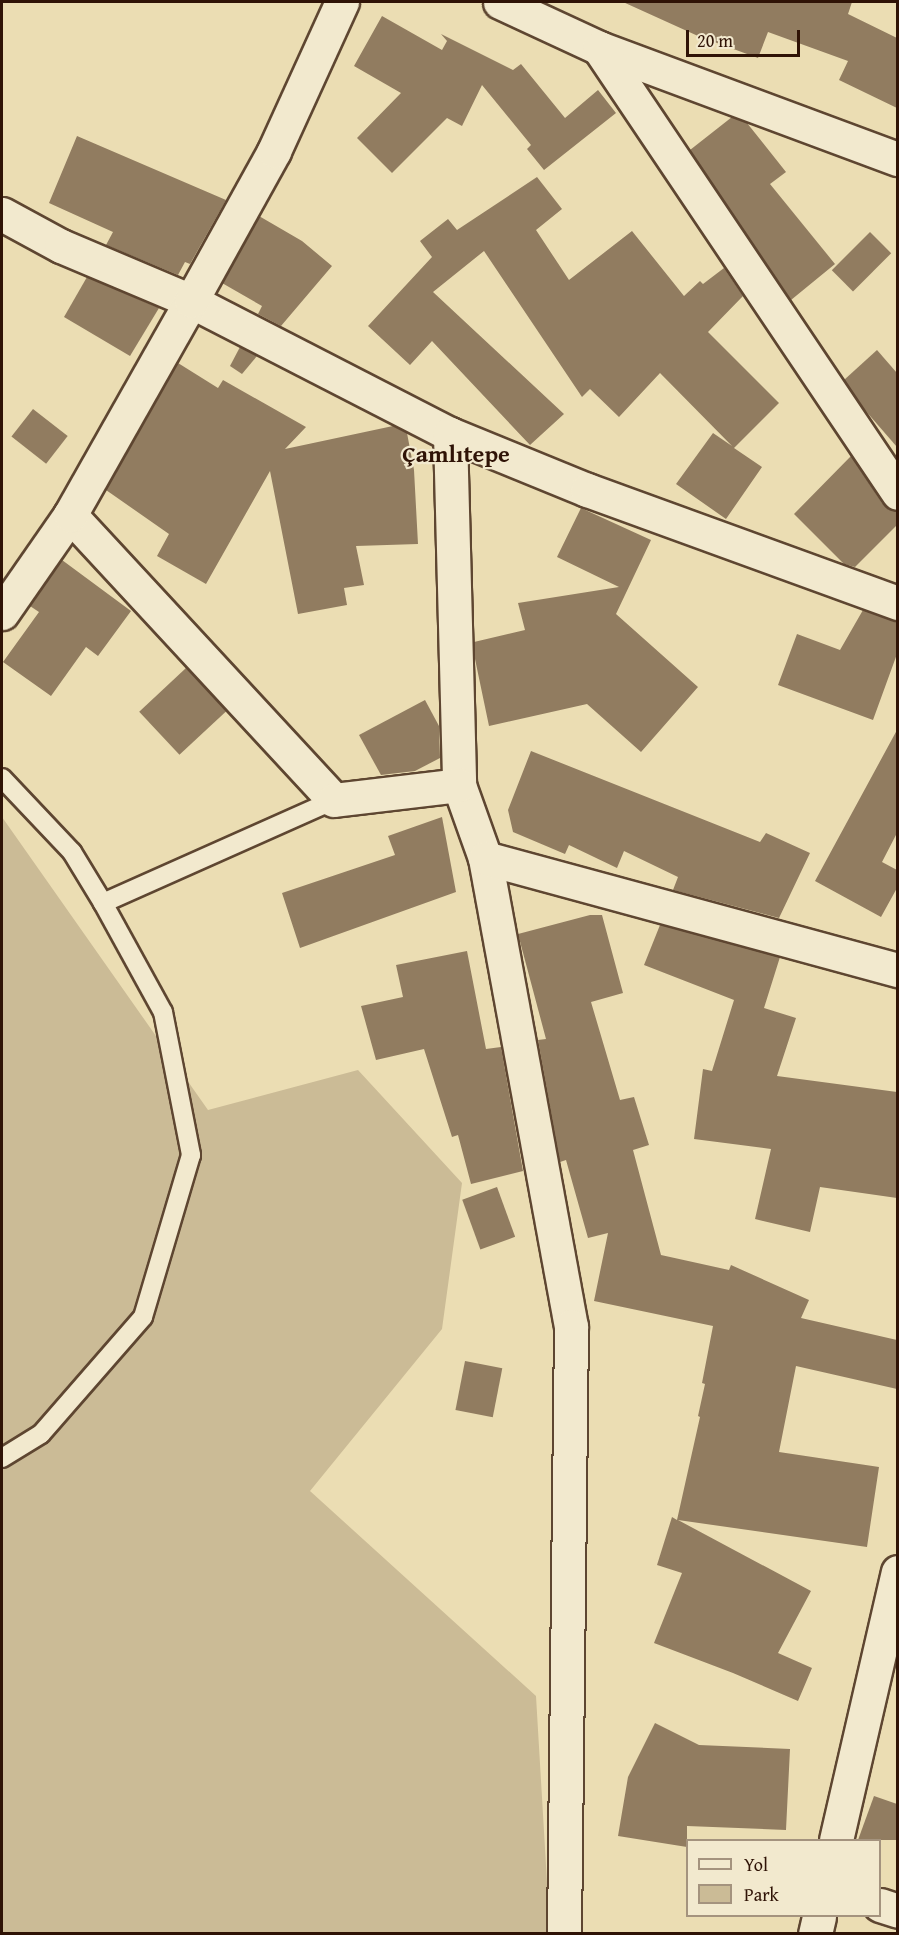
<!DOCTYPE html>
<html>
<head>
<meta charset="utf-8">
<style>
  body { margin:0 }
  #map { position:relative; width:899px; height:1935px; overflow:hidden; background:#ebddb3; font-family:"Gentium Book Plus",serif }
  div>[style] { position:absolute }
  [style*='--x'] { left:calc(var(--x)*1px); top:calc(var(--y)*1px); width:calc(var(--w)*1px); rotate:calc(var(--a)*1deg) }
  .green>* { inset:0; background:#cbbb96 }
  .building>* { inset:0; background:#917c60; transform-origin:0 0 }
  .roads { filter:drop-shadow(2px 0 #5e4631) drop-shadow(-2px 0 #5e4631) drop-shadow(0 2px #5e4631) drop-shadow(0 -2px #5e4631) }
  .lane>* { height:18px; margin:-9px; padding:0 9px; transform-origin:9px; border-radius:9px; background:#f2e9ce }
  .street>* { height:33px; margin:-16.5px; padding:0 16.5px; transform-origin:16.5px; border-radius:16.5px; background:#f2e9ce }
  span { translate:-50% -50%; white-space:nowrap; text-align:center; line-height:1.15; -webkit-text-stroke:4.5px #f2e9ce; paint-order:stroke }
  .district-label { font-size:24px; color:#2f1306; font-weight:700 }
  .frame { position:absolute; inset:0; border:3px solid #2f1306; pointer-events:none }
  .legend { position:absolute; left:686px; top:1839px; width:195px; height:78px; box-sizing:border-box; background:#f2e9ce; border:2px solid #a4937e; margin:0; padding:8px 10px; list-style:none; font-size:18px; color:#2f1306 }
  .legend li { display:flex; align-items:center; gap:12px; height:30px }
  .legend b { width:30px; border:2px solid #a4937e }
  .scale { position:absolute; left:686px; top:30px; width:114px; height:27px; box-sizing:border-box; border:3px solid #2f1306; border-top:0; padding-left:8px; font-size:18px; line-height:21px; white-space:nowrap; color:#2f1306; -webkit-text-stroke:4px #f2e9ce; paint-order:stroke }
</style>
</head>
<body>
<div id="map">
  <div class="green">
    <div style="clip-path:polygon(2px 817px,208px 1110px,358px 1070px,462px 1183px,442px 1329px,310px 1491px,536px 1696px,550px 1933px,2px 1933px)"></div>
  </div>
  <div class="building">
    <div style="clip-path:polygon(623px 2px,852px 2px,848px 14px,897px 38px,897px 108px,839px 80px,848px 61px,768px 32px,758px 58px,698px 36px)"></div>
    <div style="clip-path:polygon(382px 16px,442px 50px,447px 41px,441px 34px,513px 70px,521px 64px,565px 118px,598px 90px,616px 113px,544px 170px,527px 149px,531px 145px,482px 85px,462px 126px,447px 118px,392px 173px,357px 138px,401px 93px,354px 66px)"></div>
    <div style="clip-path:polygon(732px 117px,747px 123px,786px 172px,770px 184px,835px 264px,791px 300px,690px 150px)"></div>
    <div style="clip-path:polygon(77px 136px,226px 200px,190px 264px,185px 262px,178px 275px,106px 245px,113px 232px,49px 203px)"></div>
    <div style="clip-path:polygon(537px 177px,562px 209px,536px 230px,569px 280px,632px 231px,684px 296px,700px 281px,703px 284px,724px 268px,743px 296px,708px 332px,779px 403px,734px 448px,762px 467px,726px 519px,676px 484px,713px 433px,732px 446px,660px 373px,619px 417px,590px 389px,582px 397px,484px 251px,433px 292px,564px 414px,530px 445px,432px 341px,410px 365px,368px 326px,432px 257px,420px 241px,448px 219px,457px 230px)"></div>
    <div style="clip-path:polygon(259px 216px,302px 241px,332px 266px,281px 326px,258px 314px,262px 306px,222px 283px)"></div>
    <div style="left:870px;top:232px;width:30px;height:54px;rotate:45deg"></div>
    <div style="clip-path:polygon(87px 277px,159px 308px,130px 356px,64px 317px)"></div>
    <div style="clip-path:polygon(240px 347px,257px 356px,242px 374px,230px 366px)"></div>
    <div style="clip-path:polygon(877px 350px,897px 373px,897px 447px,864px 409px,844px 380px)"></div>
    <div style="clip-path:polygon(178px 363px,218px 388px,223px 380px,306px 427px,285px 449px,393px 426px,407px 433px,414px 470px,418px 544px,356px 546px,364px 585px,344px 588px,347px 605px,298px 614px,270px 471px,206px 584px,157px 556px,169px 534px,106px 490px)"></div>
    <div style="left:33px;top:409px;width:44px;height:35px;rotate:38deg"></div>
    <div style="clip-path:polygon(851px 456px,882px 503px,889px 510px,897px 511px,897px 525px,855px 567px,844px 564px,794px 514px)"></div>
    <div style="clip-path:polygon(581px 508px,651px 540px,616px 614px,698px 687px,641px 752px,587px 704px,489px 726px,475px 659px,474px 642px,525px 630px,518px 603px,619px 587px,557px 557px)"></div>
    <div style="clip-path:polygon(62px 560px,131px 611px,98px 656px,86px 647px,51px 696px,3px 662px,39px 612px,30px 606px)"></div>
    <div style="clip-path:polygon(863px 610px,897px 621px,897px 654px,873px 720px,778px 685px,797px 634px,840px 650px)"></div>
    <div style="left:186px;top:668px;width:59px;height:64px;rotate:47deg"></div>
    <div style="clip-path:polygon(425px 700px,439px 726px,440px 758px,415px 771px,381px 775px,359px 735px)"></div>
    <div style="clip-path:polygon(897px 730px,897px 833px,882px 862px,897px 870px,897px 888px,881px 917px,815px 881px)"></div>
    <div style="clip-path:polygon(531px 751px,760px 842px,766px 833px,810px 853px,779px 918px,673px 890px,678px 877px,624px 851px,617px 868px,569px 845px,565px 854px,513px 832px,508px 810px)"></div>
    <div style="clip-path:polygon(442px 817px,456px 892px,300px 948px,282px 893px,395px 855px,388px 836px)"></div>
    <div style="clip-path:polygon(590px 915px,602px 915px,623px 993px,591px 1002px,620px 1100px,634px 1097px,649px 1145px,633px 1150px,661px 1255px,729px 1270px,731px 1265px,809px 1300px,801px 1318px,897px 1340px,897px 1389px,796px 1366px,779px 1452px,879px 1467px,867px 1547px,678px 1520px,811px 1591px,778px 1653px,812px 1668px,798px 1701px,733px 1673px,654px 1643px,682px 1573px,657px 1565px,672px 1517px,677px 1520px,700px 1417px,698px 1416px,705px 1384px,702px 1383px,713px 1326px,594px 1301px,608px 1233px,588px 1238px,566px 1160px,560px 1162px,538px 1040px,546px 1039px,518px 934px)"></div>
    <div style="clip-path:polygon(660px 925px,780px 957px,764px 1008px,796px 1018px,777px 1076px,897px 1092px,897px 1198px,820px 1187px,810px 1232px,755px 1219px,771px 1149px,694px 1139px,703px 1069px,712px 1071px,734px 1000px,644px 965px)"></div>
    <div style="clip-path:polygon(467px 951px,486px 1049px,501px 1047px,523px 1171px,471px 1184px,458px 1135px,452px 1137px,424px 1049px,376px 1060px,361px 1006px,403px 997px,396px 965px)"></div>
    <div style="left:497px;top:1187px;width:53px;height:37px;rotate:70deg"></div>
    <div style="left:465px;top:1361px;width:38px;height:50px;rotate:11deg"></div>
    <div style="clip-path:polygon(655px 1723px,699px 1745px,790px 1749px,786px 1830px,687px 1826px,687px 1847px,618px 1836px,628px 1777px)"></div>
    <div style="clip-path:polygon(874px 1796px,897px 1804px,897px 1840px,858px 1840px)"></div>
  </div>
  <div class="roads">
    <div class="lane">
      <div style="--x:2;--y:778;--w:102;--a:46.6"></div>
      <div style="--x:72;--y:852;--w:60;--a:58.7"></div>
      <div style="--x:103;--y:903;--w:124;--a:61.2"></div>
      <div style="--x:163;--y:1012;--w:146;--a:78.9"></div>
      <div style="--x:191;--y:1155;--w:169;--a:106.5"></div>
      <div style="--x:143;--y:1317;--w:155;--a:131.1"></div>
      <div style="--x:41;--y:1434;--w:46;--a:148.4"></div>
      <div style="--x:103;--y:903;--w:253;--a:-24"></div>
    </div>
    <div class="street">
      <div style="--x:500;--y:2;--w:109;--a:24.9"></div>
      <div style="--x:599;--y:48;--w:319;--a:20.4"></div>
      <div style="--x:599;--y:48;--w:536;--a:56.1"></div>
      <div style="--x:2;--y:214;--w:67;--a:28.5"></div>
      <div style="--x:61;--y:246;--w:141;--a:22.9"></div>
      <div style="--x:191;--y:301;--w:291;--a:27.2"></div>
      <div style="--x:450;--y:434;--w:148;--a:22.2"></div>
      <div style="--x:587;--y:490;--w:331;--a:20"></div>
      <div style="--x:450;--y:434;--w:351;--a:88.5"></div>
      <div style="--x:459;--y:785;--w:77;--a:70.4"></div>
      <div style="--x:485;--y:858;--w:476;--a:79.6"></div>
      <div style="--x:571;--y:1326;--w:608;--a:90.66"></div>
      <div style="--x:70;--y:515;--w:388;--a:47.2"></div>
      <div style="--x:334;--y:800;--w:126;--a:-6.8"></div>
      <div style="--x:2;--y:613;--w:119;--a:-55.2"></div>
      <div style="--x:70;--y:515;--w:246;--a:-60.5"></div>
      <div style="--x:191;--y:301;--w:171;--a:-61"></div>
      <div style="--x:274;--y:151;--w:164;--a:-65.5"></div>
      <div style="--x:485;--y:858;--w:428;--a:15.2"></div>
      <div style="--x:836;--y:1840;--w:275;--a:-77"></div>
      <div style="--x:880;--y:1905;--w:19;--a:18"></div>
      <div style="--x:815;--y:1934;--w:18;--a:-77"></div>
    </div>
  </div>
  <div class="district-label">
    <span style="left:456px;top:454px">Çamlıtepe</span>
  </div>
  <div class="frame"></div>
  <ul class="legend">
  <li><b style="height:8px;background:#f2e9ce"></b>Yol</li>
  <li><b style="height:16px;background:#cbbb96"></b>Park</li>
  </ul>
  <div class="scale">20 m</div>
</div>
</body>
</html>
